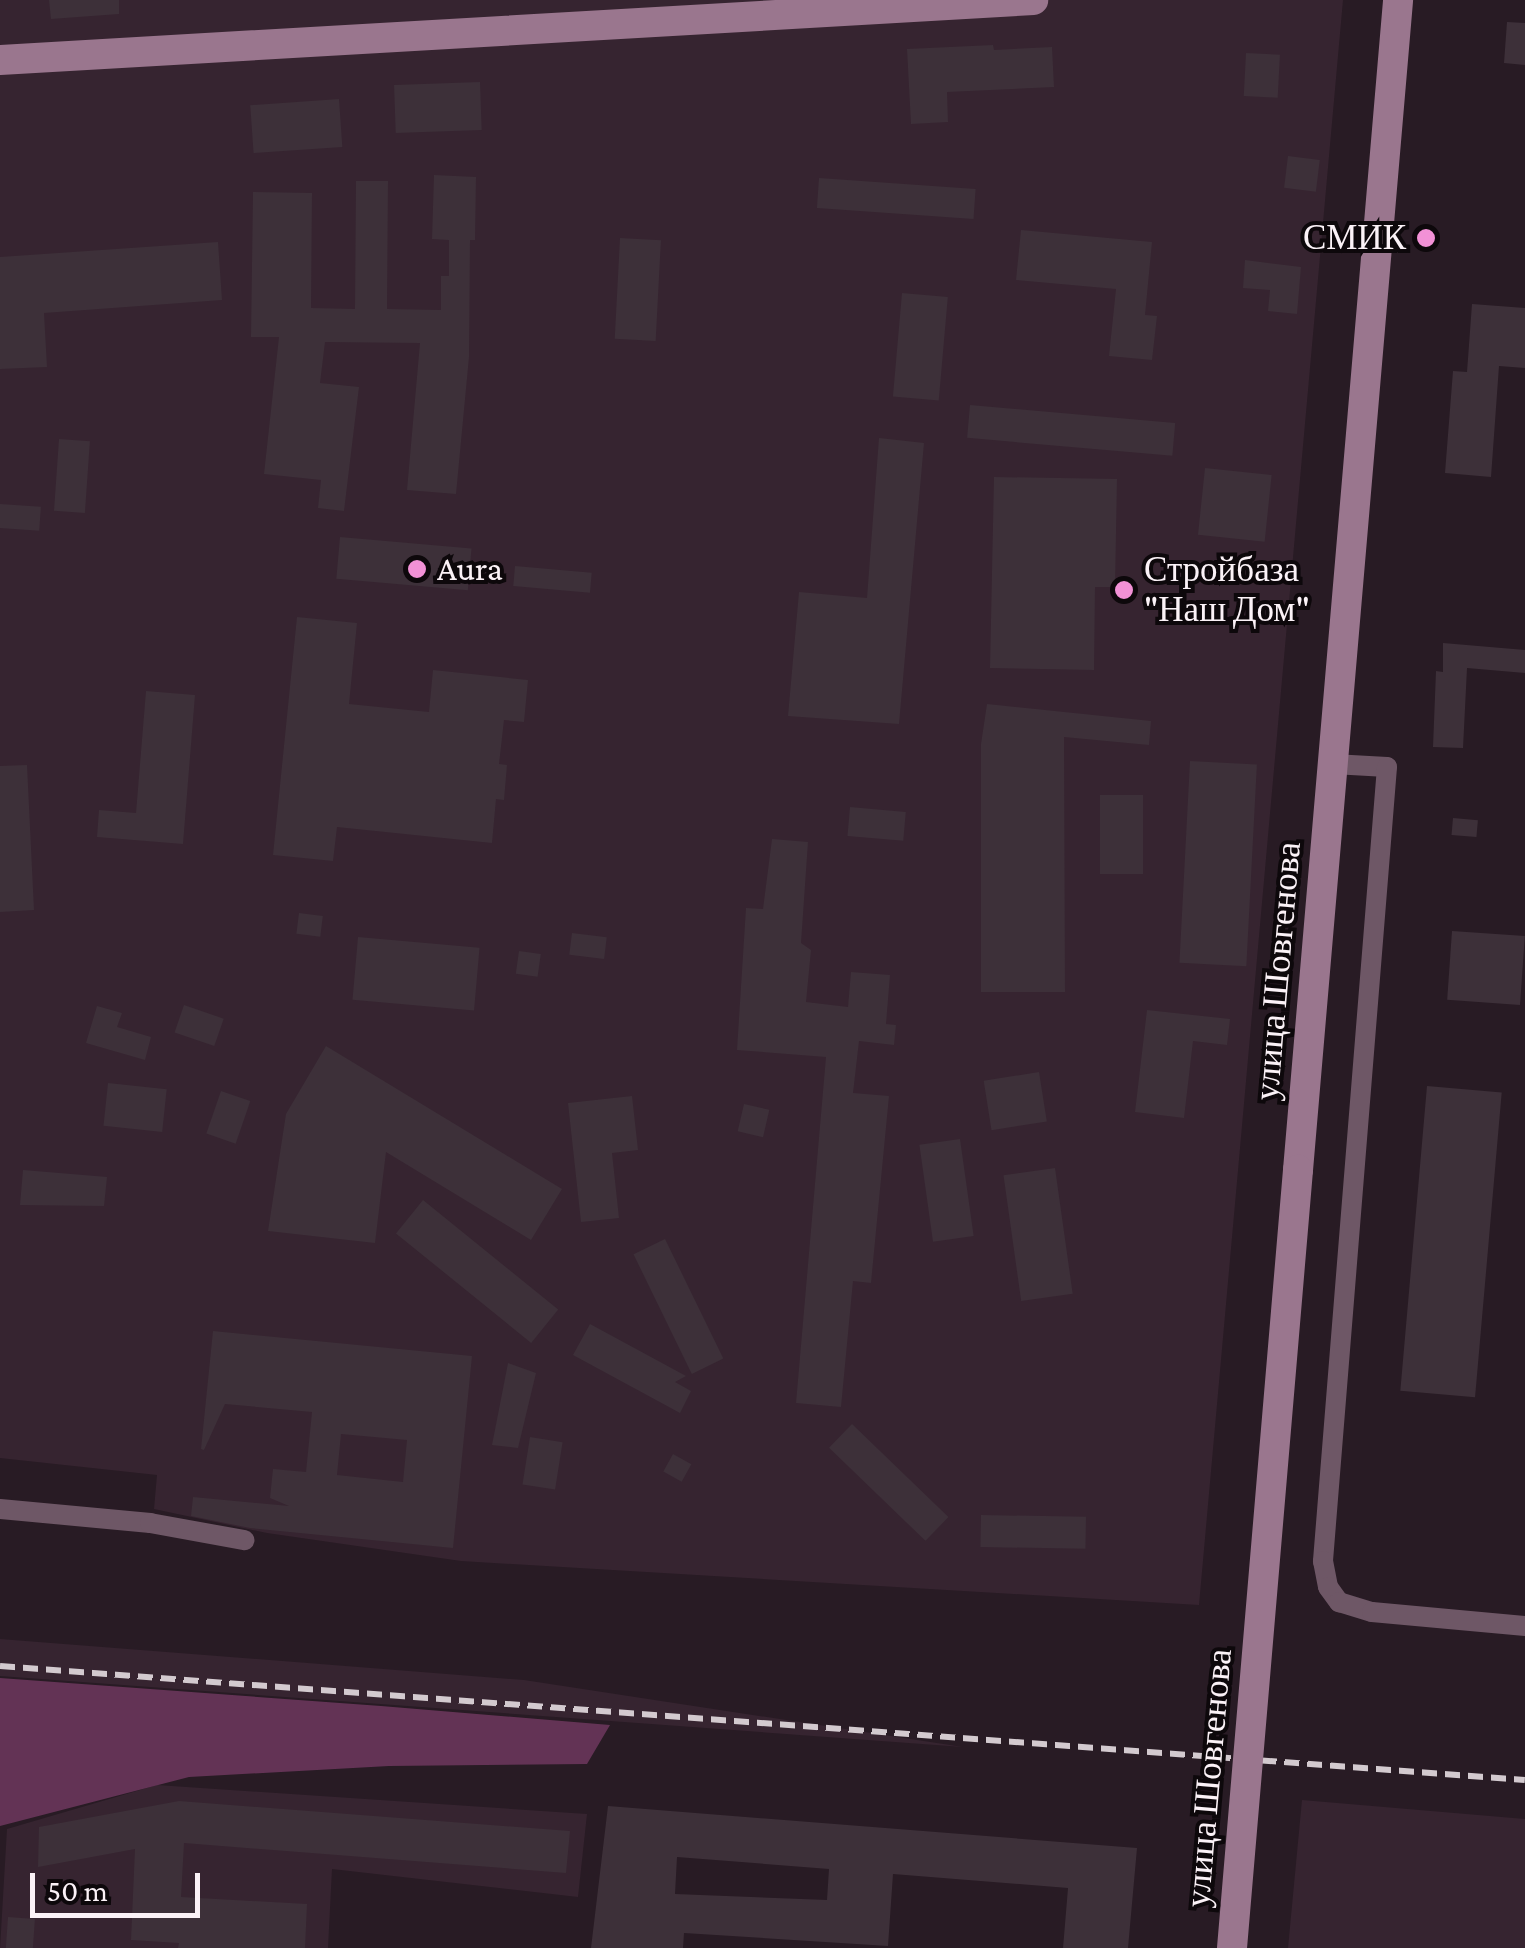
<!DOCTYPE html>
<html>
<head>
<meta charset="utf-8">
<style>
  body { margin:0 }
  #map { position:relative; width:1525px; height:1948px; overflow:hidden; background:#281b24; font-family:"Crimson Pro",serif }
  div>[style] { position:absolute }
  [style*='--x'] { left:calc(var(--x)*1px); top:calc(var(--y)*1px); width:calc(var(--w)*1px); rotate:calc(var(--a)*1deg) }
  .built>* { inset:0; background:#362430 }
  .forest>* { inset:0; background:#633355 }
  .building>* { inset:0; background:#3d3039; transform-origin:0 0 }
  .street>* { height:20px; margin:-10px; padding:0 10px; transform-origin:10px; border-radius:10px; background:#6e5766 }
  .secondary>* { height:30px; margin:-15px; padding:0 15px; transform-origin:15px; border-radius:15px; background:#9a768e }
  .rail>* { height:6px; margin-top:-3px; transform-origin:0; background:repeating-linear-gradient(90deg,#d3cacf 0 15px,transparent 0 23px) }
  .secondary-bridge>* { height:30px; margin:-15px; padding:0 15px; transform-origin:15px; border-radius:15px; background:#9a768e }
  .dots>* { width:28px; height:28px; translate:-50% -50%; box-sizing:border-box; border:5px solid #0d080b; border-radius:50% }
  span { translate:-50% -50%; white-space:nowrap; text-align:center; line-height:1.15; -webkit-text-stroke:8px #0d080b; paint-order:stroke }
  .poi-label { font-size:35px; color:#fbf2f7 }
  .right { translate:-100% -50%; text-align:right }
  .left { translate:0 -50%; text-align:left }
  .street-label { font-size:35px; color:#fbf2f7 }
  .scale { position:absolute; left:30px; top:1873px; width:170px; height:45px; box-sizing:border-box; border:5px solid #fbf2f7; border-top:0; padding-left:12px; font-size:30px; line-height:35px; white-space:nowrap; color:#fbf2f7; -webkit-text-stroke:8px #0d080b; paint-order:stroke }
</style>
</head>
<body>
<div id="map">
  <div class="built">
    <div style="clip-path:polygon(0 0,1343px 0,1199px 1605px,461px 1561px,267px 1533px,154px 1509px,157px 1475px,0 1458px)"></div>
    <div style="clip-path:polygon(0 1639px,524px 1680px,963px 1747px,0 1676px)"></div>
    <div style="clip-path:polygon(157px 1785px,587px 1814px,578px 1897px,332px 1869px,328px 1948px,0 1948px,7px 1829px)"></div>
    <div style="clip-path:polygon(1302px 1800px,1525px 1819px,1525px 1948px,1288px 1948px)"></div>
  </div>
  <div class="forest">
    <div style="clip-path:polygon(0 1678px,381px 1706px,610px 1725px,587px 1764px,389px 1766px,189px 1777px,0 1826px)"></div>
  </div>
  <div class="building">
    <div style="clip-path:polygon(49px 0,119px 0,119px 14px,51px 19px)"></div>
    <div style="clip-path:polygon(1507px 22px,1525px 23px,1525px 65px,1504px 63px)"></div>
    <div style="clip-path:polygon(993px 45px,994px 50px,1052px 47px,1054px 87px,947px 92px,948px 122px,911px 124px,907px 49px)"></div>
    <div style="left:1246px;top:53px;width:34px;height:43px;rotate:3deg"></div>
    <div style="left:480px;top:82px;width:48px;height:86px;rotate:88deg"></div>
    <div style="left:339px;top:99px;width:48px;height:89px;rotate:86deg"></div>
    <div style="left:1288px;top:156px;width:32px;height:32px;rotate:7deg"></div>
    <div style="clip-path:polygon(434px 175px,476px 177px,475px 240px,470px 240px,469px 357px,456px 494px,407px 490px,420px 343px,325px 342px,320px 383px,359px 387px,344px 511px,318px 508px,321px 480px,264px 474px,279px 337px,251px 337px,253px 192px,312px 193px,311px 308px,355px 309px,356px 181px,388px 181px,387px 309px,441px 310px,441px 276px,449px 276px,449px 240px,432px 239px)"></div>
    <div style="left:819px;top:178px;width:157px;height:30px;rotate:4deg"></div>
    <div style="clip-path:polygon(1021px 230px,1152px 242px,1145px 315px,1157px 316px,1152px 360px,1109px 356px,1116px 289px,1016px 280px)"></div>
    <div style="left:620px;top:238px;width:41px;height:101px;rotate:3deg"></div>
    <div style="clip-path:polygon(218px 242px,222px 300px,44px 313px,47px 367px,0 369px,0 257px)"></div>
    <div style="clip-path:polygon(1245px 260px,1301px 267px,1297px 314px,1268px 311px,1270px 290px,1243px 288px)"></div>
    <div style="left:902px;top:293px;width:46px;height:104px;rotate:5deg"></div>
    <div style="clip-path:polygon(1472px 304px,1525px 308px,1525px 368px,1499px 366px,1491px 477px,1445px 473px,1453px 371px,1467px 372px)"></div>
    <div style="left:970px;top:405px;width:206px;height:33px;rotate:5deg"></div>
    <div style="clip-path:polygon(879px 438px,924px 443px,899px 724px,788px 716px,799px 592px,867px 598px)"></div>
    <div style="left:59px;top:439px;width:31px;height:72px;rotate:4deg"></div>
    <div style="left:1205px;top:468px;width:67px;height:67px;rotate:6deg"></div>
    <div style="clip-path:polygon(994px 477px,1117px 479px,1115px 587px,1095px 587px,1094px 670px,990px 668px)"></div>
    <div style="left:0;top:504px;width:41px;height:24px;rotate:4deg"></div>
    <div style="left:340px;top:537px;width:132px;height:42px;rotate:5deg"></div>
    <div style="left:515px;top:566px;width:77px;height:20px;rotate:5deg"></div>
    <div style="clip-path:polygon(297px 617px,357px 623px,349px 704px,429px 712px,433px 670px,528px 680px,524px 722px,504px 720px,499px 764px,507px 765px,504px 800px,496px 799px,492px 843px,337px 827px,333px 861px,273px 855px)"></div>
    <div style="clip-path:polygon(1443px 643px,1525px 650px,1525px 673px,1467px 668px,1463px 748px,1433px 747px,1436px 671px,1443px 672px)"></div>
    <div style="clip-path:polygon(146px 691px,195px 695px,183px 844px,97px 837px,99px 810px,136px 813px)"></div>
    <div style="clip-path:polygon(987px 704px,1151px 721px,1149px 745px,1064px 737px,1065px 992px,981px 992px,981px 744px)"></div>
    <div style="left:1190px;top:761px;width:67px;height:202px;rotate:3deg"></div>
    <div style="clip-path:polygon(27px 765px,34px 910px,0 912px,0 766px)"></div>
    <div style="left:1100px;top:795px;width:43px;height:79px"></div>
    <div style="left:850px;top:807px;width:56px;height:29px;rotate:5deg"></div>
    <div style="left:1453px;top:818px;width:25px;height:17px;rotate:5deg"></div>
    <div style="clip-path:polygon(772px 839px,808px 842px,801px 943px,811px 950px,806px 1002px,848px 1007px,851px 972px,890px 975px,886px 1024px,896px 1025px,894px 1045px,859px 1041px,853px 1093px,889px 1096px,871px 1283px,853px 1281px,841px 1407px,796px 1403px,826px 1057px,737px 1050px,746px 908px,763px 909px)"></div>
    <div style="left:299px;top:913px;width:24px;height:21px;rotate:7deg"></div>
    <div style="left:1452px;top:931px;width:73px;height:69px;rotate:4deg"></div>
    <div style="left:572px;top:933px;width:35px;height:22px;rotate:7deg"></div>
    <div style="left:358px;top:937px;width:122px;height:63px;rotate:5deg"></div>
    <div style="left:519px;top:951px;width:22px;height:23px;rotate:8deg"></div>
    <div style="left:184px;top:1005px;width:42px;height:29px;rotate:19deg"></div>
    <div style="clip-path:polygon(97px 1006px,122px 1013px,117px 1027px,151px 1037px,145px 1060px,86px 1043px)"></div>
    <div style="clip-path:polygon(1147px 1010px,1230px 1019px,1227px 1045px,1193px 1041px,1184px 1118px,1135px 1112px)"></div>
    <div style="clip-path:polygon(326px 1046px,562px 1189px,531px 1240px,386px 1152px,375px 1243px,268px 1231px,286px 1114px)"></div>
    <div style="left:1039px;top:1072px;width:50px;height:56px;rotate:81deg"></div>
    <div style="left:108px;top:1083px;width:59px;height:43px;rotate:6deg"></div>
    <div style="left:1427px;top:1086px;width:75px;height:306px;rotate:5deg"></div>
    <div style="left:221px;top:1091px;width:31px;height:45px;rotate:19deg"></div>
    <div style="clip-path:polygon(632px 1096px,638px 1150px,612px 1153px,619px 1218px,581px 1222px,568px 1103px)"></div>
    <div style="left:744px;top:1104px;width:26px;height:28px;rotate:13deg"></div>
    <div style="left:960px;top:1139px;width:98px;height:41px;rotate:82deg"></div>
    <div style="left:1055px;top:1168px;width:127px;height:52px;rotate:82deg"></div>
    <div style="clip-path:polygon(23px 1170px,107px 1177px,104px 1206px,20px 1205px)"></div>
    <div style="left:423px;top:1200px;width:174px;height:43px;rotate:39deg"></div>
    <div style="left:665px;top:1239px;width:133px;height:35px;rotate:64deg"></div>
    <div style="clip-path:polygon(590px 1324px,686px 1376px,675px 1382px,691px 1391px,680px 1413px,573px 1355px)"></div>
    <div style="clip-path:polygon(evenodd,213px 1331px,472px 1356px,453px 1548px,250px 1528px,191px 1516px,193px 1497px,289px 1506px,270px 1498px,273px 1469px,306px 1472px,312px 1412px,225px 1404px,204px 1450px,201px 1449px,213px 1331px,341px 1434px,407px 1440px,403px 1482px,337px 1475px,341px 1434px)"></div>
    <div style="clip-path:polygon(508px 1363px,536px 1373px,518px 1448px,492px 1445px)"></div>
    <div style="left:852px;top:1424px;width:134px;height:33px;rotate:44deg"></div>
    <div style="left:530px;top:1437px;width:33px;height:48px;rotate:9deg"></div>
    <div style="left:673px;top:1454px;width:21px;height:20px;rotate:29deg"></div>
    <div style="left:981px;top:1515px;width:105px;height:32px;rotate:1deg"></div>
    <div style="clip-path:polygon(179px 1801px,570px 1831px,566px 1873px,184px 1843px,181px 1897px,307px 1904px,305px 1948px,178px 1948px,179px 1943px,131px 1940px,135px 1849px,38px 1867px,39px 1827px)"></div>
    <div style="clip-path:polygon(evenodd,608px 1806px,1137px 1848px,1128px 1948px,1063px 1948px,1068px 1888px,893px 1874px,888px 1946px,684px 1933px,683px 1948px,591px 1948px,608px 1806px,677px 1857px,829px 1869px,827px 1900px,675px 1894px,677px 1857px)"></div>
    <div style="left:8px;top:1917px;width:27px;height:31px;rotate:4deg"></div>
  </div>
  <div class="street">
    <div style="--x:1333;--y:764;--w:54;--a:3.2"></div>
    <div style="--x:1387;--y:767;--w:797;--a:94.61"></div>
    <div style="--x:1323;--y:1561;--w:26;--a:79"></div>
    <div style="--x:1328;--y:1587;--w:19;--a:54"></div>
    <div style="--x:1339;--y:1602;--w:34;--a:17"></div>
    <div style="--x:1372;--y:1612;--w:154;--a:5.2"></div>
    <div style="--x:0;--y:1509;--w:151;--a:5.3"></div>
    <div style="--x:150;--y:1523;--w:96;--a:10.3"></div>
  </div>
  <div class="secondary">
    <div style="--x:0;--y:60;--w:1035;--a:-3.32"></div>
    <div style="--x:1298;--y:1170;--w:1174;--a:-85.11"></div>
  </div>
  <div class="rail">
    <div style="--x:0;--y:1666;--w:1529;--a:4.28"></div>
  </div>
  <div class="secondary-bridge">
    <div style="--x:1232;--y:1948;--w:781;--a:-85.15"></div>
  </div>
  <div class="dots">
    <div style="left:1426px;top:238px;background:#f291d6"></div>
    <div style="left:417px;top:569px;background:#f291d6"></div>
    <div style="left:1124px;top:590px;background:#f291d6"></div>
  </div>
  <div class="poi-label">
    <span class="right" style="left:1406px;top:238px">СМИК</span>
    <span class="left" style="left:437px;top:569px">Aura</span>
    <span class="left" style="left:1144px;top:590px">Стройбаза<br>"Наш Дом"</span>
  </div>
  <div class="street-label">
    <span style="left:1278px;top:971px;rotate:-85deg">улица Шовгенова</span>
    <span style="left:1209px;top:1778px;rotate:-85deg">улица Шовгенова</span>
  </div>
  <div class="scale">50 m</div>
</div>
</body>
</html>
